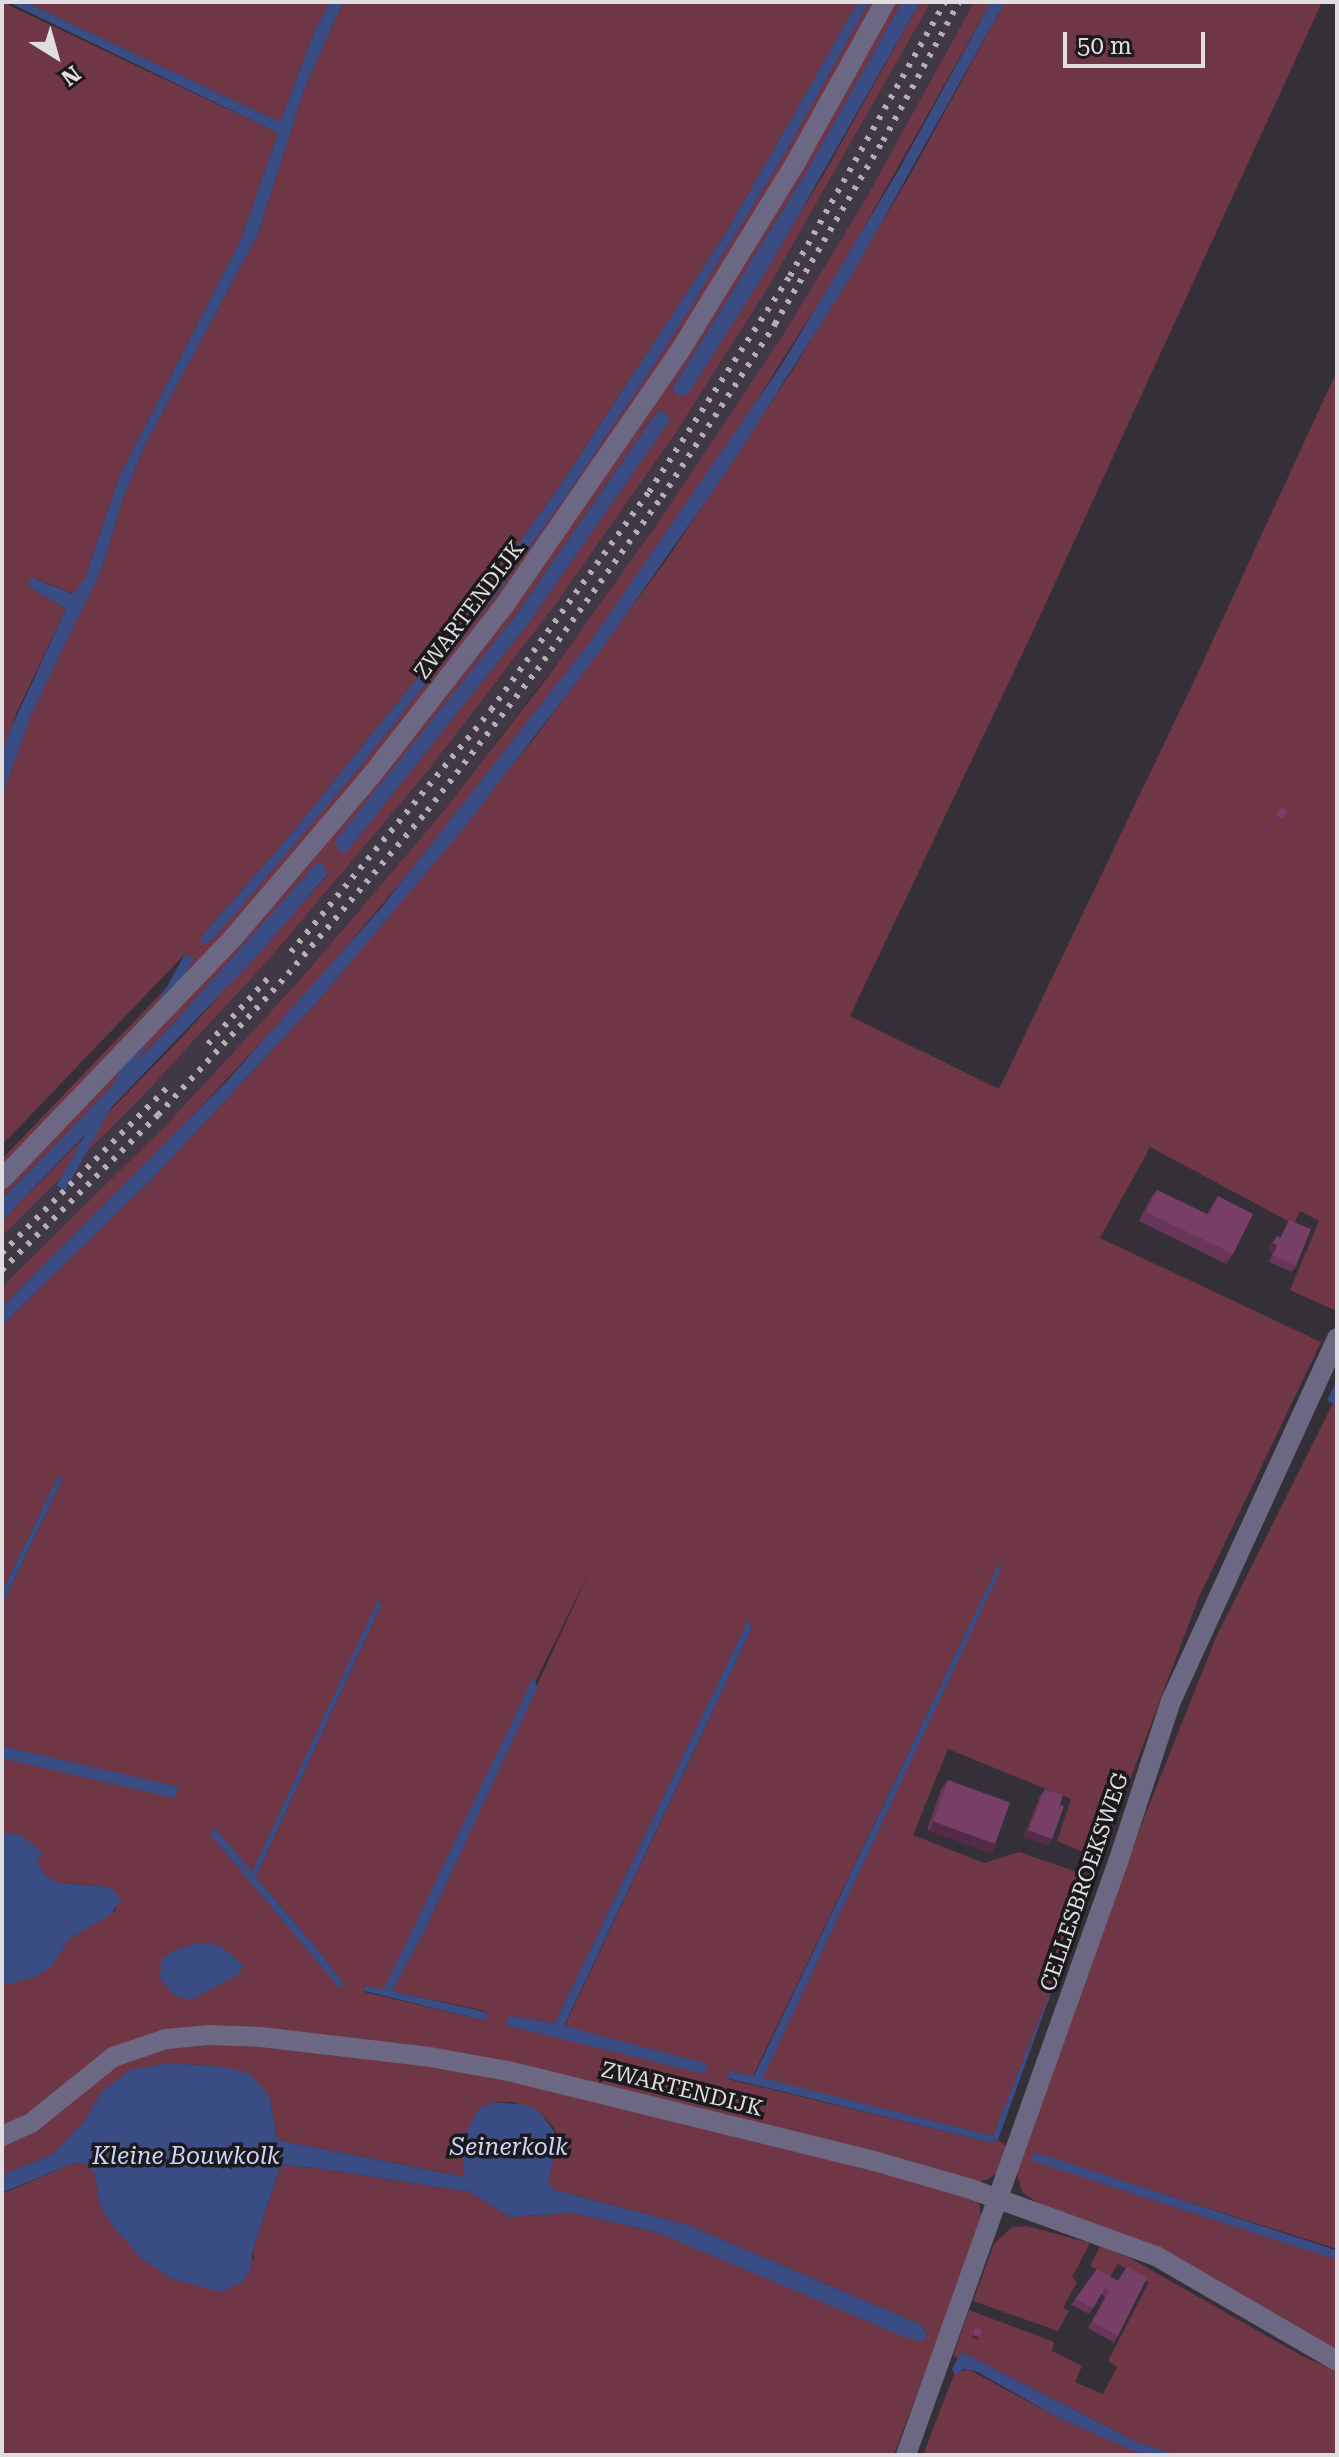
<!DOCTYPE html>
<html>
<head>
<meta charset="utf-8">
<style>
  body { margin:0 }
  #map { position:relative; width:1339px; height:2457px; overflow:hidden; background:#352f37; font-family:"Roboto Serif",serif }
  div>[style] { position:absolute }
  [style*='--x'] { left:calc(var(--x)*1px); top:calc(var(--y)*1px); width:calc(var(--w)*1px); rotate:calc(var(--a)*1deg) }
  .built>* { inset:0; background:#403844 }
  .green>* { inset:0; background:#6f3646 }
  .water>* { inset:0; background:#394c84; transform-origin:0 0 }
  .stream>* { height:6px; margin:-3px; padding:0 3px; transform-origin:3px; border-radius:3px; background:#394c84 }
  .minor>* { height:20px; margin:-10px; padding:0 10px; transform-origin:10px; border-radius:10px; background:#6c6783 }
  .rail>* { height:6px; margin-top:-3px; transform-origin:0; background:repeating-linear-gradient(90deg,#b3afb5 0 4px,transparent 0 12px) }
  .wall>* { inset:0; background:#663558 }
  .shaded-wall>* { inset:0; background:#532b47; transform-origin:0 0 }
  .building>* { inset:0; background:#773e66; transform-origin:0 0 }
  span { translate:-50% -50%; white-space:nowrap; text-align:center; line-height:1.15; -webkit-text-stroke:7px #1b191c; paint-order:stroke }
  .street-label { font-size:22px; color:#e1dee2 }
  .water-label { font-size:24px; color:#c9d7fa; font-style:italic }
  .frame { position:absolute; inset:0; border:4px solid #e1dee2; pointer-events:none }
  .north { position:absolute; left:16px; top:16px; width:80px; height:80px; -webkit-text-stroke:6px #1b191c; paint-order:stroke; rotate:143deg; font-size:22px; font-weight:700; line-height:32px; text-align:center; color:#e1dee2 }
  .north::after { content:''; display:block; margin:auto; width:28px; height:36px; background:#e1dee2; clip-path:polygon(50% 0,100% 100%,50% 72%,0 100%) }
  .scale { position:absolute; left:1063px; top:32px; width:142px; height:36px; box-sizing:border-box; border:4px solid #e1dee2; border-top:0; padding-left:10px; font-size:24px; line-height:28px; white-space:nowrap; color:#e1dee2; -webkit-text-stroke:6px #1b191c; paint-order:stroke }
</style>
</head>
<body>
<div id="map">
  <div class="built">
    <div style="clip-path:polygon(931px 2px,974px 2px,865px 200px,786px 330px,706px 454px,585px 627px,437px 819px,298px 982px,167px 1124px,2px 1287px,2px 1236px,141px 1098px,270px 958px,427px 772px,555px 605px,675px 434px,771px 283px)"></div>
  </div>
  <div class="green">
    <div style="clip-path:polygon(2px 2px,278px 133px,241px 239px,119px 477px,85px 578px,74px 594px,34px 578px,33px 589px,66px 609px,16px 714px,2px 756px)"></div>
    <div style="clip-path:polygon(25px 2px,330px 2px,315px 30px,280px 122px)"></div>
    <div style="clip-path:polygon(343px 2px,858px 2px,724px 236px,557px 490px,456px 630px,292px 833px,201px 937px,208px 943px,360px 767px,493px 598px,566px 496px,666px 347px,784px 155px,869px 2px,876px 2px,789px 158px,671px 349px,498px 601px,364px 771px,227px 932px,2px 1167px,2px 1159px,194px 959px,185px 954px,2px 1145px,2px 796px,30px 715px,102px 568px,123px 498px,144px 447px,258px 234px,304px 90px)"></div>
    <div style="clip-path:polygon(evenodd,894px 2px,902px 2px,808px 169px,672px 389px,703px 370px,822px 177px,920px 2px,931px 2px,771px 283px,675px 434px,555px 605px,427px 772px,270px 958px,141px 1098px,2px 1236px,2px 1221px,182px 1037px,328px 875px,322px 863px,170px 1027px,2px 1199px,2px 1191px,239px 944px,511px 611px,685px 359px,752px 253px,894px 2px,664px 411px,669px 421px,528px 624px,345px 853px,336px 841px,516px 615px,656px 413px,664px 411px)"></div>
    <div style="clip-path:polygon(974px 2px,991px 2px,841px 268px,720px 458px,590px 642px,453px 821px,307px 993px,143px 1169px,2px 1307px,2px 1287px,167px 1124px,298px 982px,437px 819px,547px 678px,662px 517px,786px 330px,865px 200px)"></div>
    <div style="clip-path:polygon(evenodd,1005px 2px,1322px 2px,1027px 644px,850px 1016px,999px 1089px,1195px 679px,1337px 371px,1337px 1305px,1334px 1310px,1290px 1290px,1319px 1221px,1300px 1211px,1294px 1224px,1150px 1147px,1100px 1238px,1321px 1342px,1199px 1597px,1100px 1859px,1057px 1841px,1071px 1799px,948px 1749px,913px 1835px,984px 1863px,1019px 1852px,1092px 1877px,1067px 1955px,993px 2136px,762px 2079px,998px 1566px,753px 2076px,731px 2071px,728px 2079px,988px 2142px,998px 2140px,1008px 2147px,998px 2172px,988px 2179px,974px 2183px,502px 2064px,155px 2035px,2px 2128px,2px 1983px,35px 1977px,50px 1968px,68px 1939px,116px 1910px,111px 1887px,58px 1883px,44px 1874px,19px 1835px,2px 1834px,2px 1758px,176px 1787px,2px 1746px,2px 1605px,62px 1480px,59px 1475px,2px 1592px,2px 1325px,153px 1178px,317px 1002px,533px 740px,667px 559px,792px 371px,909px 177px,1005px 2px,591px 1568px,423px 1934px,391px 1991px,486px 2011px,487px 2018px,482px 2020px,364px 1992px,365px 1986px,384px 1990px,591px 1568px,1005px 2px,379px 1600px,382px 1603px,256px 1877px,322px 1955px,340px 1988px,211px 1834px,216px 1829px,252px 1873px,379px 1600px,1005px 2px,749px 1619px,751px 1630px,559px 2038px,508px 2026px,510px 2016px,555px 2023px,749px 1619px)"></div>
    <div style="clip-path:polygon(1333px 1403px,1337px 1405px,1337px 2249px,1034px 2153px,1036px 2161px,1337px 2258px,1337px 2352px,1038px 2203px,1022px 2192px,1016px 2169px,1144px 1818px,1217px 1635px)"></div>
    <div style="clip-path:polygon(251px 2043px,411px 2061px,528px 2083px,971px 2196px,980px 2206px,981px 2222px,894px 2455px,2px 2455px,2px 2194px,71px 2164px,84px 2163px,95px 2174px,100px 2206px,254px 2260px,253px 2250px,280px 2167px,285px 2165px,323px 2169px,470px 2192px,510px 2217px,573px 2213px,656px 2232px,800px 2290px,927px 2335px,922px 2325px,688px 2225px,555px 2190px,548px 2183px,558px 2137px,554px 2128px,540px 2112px,513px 2102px,494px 2102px,466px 2177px,277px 2140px,270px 2097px,224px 2067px,172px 2063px,100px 2093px,84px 2122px,53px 2154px,2px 2175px,2px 2144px,116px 2063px,181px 2044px)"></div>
    <div style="clip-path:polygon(1027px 2226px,1090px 2243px,1072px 2277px,1077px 2282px,1063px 2308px,1069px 2311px,1058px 2331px,973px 2301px,994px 2244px,1012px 2227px)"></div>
    <div style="clip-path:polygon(1100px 2246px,1130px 2258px,1302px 2356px,1337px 2371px,1337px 2455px,1177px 2455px,1139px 2443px,966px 2354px,957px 2358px,953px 2356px,969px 2310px,1054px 2342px,1052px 2351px,1082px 2366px,1075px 2382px,1103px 2394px,1117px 2367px,1108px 2361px,1149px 2282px,1118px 2264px,1110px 2277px,1090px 2266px)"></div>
    <div style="clip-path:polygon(968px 2369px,1057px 2417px,1146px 2455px,923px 2455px,954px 2374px)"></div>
  </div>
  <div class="water">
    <div style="clip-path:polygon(8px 2px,25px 2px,280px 122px,315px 30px,330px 2px,343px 2px,304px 90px,258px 234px,144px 447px,123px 498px,102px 568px,31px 715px,2px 796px,2px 756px,7px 737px,66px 609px,33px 589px,28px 585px,29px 581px,33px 578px,73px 594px,85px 578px,119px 477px,241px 239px,278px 133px)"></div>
    <div style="clip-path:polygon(858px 2px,869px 2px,784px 155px,666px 347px,566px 496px,493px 598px,360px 767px,222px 929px,208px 943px,201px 943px,201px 937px,292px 833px,456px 630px,557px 490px,724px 236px)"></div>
    <div style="clip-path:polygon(902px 2px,920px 2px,770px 265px,688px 394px,679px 397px,672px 389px,808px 169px)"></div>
    <div style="clip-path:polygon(991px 2px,1005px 2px,852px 275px,731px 465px,601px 650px,463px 829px,317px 1002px,153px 1178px,2px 1325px,2px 1307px,226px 1082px,381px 908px,590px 642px,782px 364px,898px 171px)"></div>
    <div style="clip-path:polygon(664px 411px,670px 420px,528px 624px,345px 854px,338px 849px,335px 841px,516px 615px,656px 413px)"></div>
    <div style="clip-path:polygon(322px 863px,328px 874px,255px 958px,2px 1221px,2px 1199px,170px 1027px,316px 864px)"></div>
    <div style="left:185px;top:954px;width:10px;height:265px;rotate:29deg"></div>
    <div style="clip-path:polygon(59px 1474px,62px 1480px,2px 1605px,2px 1592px)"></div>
    <div style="clip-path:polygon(998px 1565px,1002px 1567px,763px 2078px,993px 2136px,1065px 1954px,998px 2140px,988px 2142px,727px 2078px,730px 2071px,754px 2076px)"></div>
    <div style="clip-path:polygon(378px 1600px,382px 1603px,256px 1877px,322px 1955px,343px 1983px,340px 1989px,210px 1834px,216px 1829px,252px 1872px)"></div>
    <div style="clip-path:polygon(749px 1618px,751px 1630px,564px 2026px,708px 2064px,704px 2074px,508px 2026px,506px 2022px,510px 2016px,555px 2023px)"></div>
    <div style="clip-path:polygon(534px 1676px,537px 1688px,423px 1934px,392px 1991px,486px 2012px,487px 2019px,482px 2020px,364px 1991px,365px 1986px,384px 1989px)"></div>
    <div style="left:2px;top:1746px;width:180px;height:12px;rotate:13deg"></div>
    <div style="clip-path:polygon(2px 1834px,19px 1834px,33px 1844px,42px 1853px,37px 1861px,44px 1874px,58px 1883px,111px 1887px,121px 1900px,110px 1915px,69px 1939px,50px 1968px,35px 1977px,8px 1984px,2px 1983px)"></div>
    <div style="clip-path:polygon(200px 1942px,218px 1945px,230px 1953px,243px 1966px,238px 1975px,191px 2000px,174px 1995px,160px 1979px,161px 1960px,175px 1950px)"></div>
    <div style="clip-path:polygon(172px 2063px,224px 2067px,250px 2074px,270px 2097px,277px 2140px,465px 2177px,462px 2151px,465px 2134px,479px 2108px,494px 2102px,527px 2105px,540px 2112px,558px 2137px,548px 2183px,555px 2190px,688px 2225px,922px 2325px,927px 2336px,922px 2341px,907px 2338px,656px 2232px,573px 2213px,510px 2217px,470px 2192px,323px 2169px,285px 2165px,280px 2167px,253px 2250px,250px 2272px,242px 2282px,221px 2292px,172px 2279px,141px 2258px,115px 2229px,100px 2206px,95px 2174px,84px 2163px,71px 2164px,2px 2193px,2px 2175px,53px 2154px,84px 2122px,100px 2093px,131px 2069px)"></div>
    <div style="left:1034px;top:2152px;width:318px;height:9px;rotate:18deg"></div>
    <div style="clip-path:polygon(960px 2354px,966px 2354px,1139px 2443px,1177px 2455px,1146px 2455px,1134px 2451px,1057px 2417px,976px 2371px,964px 2369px,955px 2375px,952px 2369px)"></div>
  </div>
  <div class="stream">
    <div style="--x:1337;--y:1387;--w:13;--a:117"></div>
    <div style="--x:1331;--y:1399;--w:7;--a:27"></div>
  </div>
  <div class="minor">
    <div style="--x:2;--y:1179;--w:334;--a:-46.2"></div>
    <div style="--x:233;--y:938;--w:213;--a:-49.6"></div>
    <div style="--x:371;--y:776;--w:216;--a:-52"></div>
    <div style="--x:504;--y:606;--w:306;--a:-55.4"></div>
    <div style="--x:678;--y:354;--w:225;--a:-58.4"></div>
    <div style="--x:796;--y:162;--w:183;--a:-60.9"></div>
    <div style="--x:2;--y:2136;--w:32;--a:-24"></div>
    <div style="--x:31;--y:2123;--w:105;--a:-38.8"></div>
    <div style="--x:113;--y:2057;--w:56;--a:-18.8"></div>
    <div style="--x:166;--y:2039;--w:43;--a:-5.3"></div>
    <div style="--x:209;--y:2035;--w:52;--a:2.2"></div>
    <div style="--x:261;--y:2037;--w:170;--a:6.7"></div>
    <div style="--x:430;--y:2057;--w:79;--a:10.2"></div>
    <div style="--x:508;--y:2071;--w:377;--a:13.8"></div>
    <div style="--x:874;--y:2161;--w:98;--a:16"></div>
    <div style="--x:968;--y:2188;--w:200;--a:19.9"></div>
    <div style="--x:1156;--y:2256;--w:209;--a:30.1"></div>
    <div style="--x:906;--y:2455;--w:633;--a:-70.33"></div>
    <div style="--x:1119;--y:1859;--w:166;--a:-71.8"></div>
    <div style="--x:1171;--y:1701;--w:399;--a:-65.4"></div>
  </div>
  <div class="rail">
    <div style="--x:291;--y:952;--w:314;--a:-50.4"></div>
    <div style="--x:491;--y:710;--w:269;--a:-54.1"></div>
    <div style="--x:649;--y:492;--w:258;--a:-56.9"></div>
    <div style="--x:790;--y:276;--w:315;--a:-60.5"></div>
    <div style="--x:208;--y:1044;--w:92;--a:-47.6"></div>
    <div style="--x:2;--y:1253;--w:233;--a:-45"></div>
    <div style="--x:2;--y:1270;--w:220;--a:-44.8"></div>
    <div style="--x:158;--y:1115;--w:192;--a:-47.3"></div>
    <div style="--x:288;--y:974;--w:214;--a:-49.5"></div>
    <div style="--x:427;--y:811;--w:179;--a:-52"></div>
    <div style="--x:537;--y:670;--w:213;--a:-54.2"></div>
    <div style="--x:662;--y:497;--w:207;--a:-56.8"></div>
    <div style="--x:775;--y:324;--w:212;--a:-59.5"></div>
    <div style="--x:883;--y:141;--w:158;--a:-61.3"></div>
  </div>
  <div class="wall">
    <div style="clip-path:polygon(1281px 807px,1283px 819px,1280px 822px,1274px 819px)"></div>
    <div style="clip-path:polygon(1157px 1190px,1207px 1214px,1218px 1196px,1233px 1254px,1226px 1264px,1139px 1221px,1150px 1199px)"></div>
    <div style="clip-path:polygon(1289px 1220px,1296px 1266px,1292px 1272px,1269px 1262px,1273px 1252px,1269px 1250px,1272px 1243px,1277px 1236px,1280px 1238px)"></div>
    <div style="clip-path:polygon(948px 1780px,996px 1843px,989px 1852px,927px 1830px,941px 1789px)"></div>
    <div style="clip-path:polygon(1045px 1789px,1060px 1805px,1052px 1839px,1048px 1845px,1024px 1837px,1040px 1796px)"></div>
    <div style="clip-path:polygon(1127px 2266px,1118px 2336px,1114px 2343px,1088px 2328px,1105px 2297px,1101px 2294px,1089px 2314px,1071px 2305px,1097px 2269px,1118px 2281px)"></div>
  </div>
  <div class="shaded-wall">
    <div style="clip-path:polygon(1273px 1243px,1278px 1245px,1273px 1252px,1269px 1250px)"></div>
    <div style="left:933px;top:1821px;width:67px;height:11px;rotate:19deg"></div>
    <div style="clip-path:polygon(1029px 1830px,1052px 1839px,1048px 1845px,1024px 1837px)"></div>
    <div style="clip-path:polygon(973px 2335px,980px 2337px,978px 2340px,971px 2338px)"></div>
  </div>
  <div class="building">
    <div style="clip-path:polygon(1281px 807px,1287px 810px,1283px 819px,1276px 815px)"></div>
    <div style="clip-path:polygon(1157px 1190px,1209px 1215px,1218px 1196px,1253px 1214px,1233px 1254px,1146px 1212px)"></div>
    <div style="clip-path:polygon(1289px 1220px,1311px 1229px,1296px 1266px,1273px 1255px,1278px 1245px,1273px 1243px,1277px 1236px,1281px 1238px)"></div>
    <div style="left:948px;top:1780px;width:66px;height:44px;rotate:20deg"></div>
    <div style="clip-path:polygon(1045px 1789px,1063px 1795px,1060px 1805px,1064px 1806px,1052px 1839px,1029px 1830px)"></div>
    <div style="clip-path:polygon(1127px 2266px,1147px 2278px,1118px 2336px,1092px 2322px,1110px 2290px,1105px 2288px,1093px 2308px,1075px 2299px,1097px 2269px,1118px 2281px)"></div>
    <div style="left:975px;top:2328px;width:7px;height:7px;rotate:16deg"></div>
  </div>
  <div class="street-label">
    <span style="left:469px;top:610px;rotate:-53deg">ZWARTENDIJK</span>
    <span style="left:1084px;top:1882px;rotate:-71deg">CELLESBROEKSWEG</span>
    <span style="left:682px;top:2089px;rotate:14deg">ZWARTENDIJK</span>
  </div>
  <div class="water-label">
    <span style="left:509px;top:2148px">Seinerkolk</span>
    <span style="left:186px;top:2157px">Kleine Bouwkolk</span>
  </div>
  <div class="frame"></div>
  <div class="north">N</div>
  <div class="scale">50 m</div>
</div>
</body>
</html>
